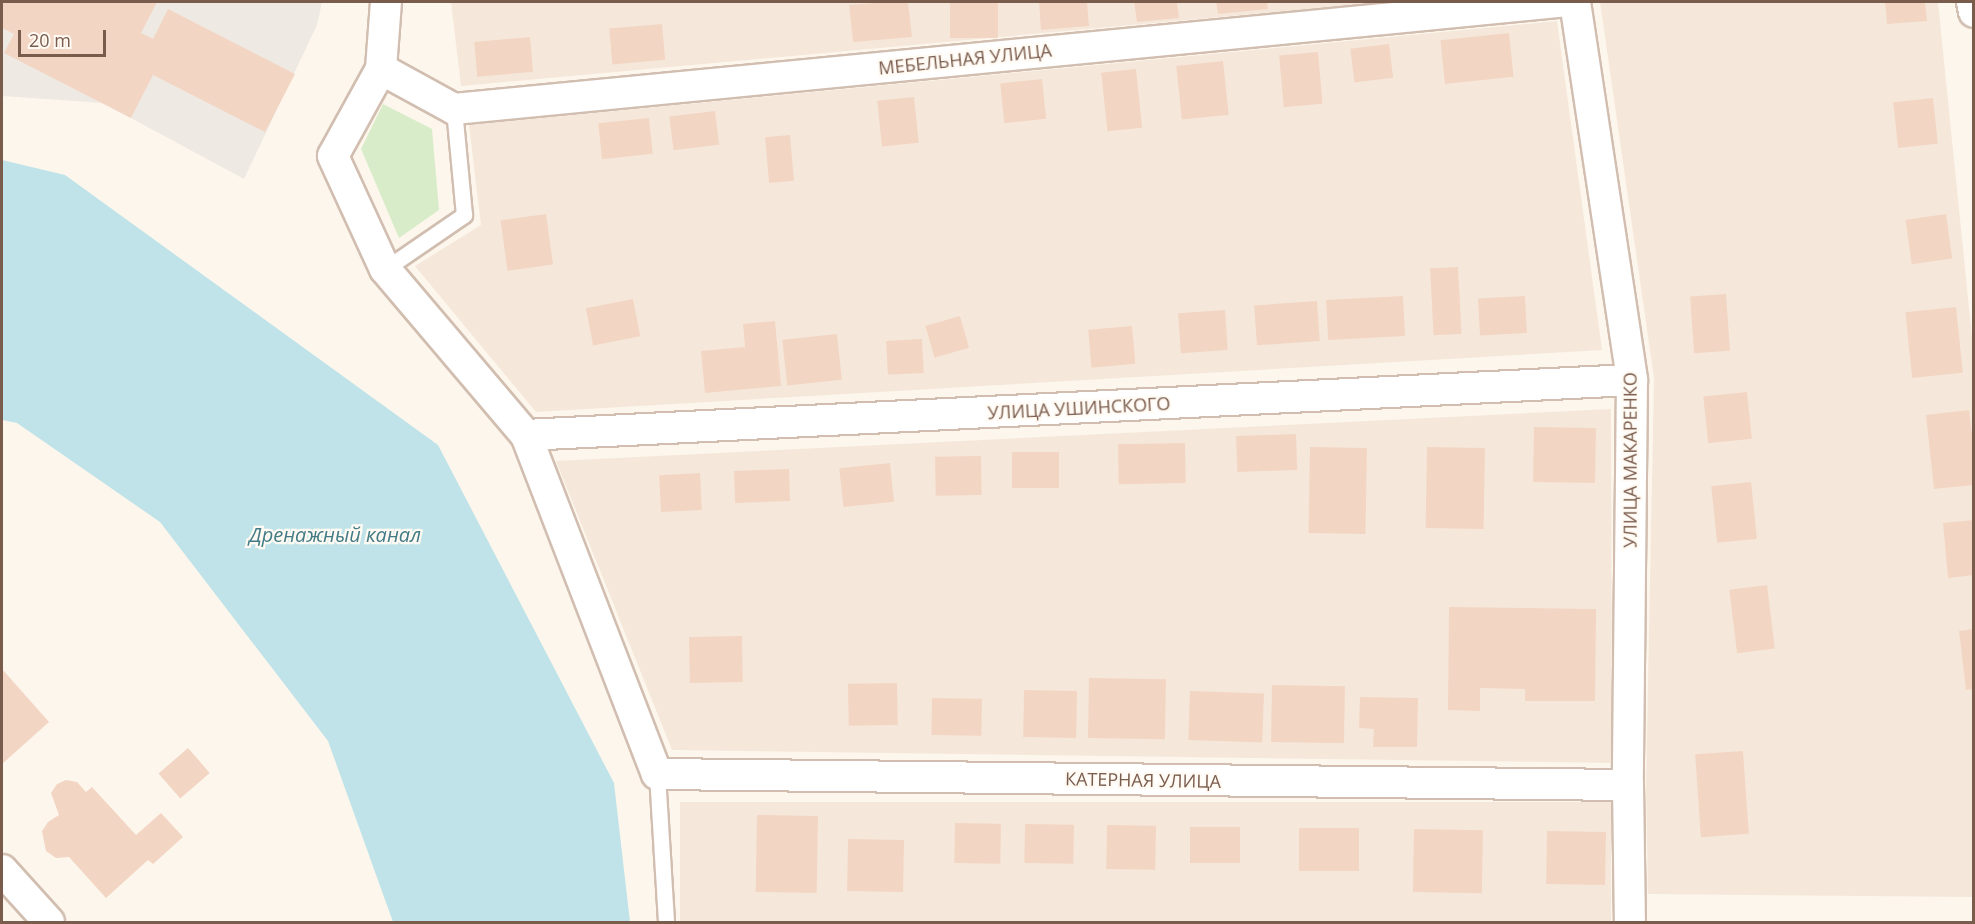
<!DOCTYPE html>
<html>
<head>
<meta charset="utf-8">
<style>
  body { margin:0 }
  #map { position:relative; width:1975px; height:924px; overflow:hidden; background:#fdf6ec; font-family:"Open Sans",sans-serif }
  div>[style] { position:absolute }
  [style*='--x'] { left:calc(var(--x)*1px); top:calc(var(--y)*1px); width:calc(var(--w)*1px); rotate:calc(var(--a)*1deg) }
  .residential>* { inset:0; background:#f5e8da; transform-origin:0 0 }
  .industrial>* { inset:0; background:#efe9e4 }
  .green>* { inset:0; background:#d8ecc9 }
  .water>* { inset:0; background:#bfe3e8 }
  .building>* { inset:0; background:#f3d5c3; transform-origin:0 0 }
  .roads { filter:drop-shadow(2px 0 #d1beb0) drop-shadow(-2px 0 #d1beb0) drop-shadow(0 2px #d1beb0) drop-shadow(0 -2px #d1beb0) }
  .lane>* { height:15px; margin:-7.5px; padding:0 7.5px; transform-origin:7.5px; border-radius:7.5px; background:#fff }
  .street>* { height:30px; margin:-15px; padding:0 15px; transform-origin:15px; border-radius:15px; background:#fff }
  span { translate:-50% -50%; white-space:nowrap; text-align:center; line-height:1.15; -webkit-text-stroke:4.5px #fffaf3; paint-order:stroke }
  .street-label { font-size:18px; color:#7a5c4d }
  .water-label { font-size:20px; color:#437c86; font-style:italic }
  .frame { position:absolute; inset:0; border:3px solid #7a5c4d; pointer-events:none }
  .scale { position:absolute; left:18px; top:30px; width:88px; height:27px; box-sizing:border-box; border:3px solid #7a5c4d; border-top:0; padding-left:8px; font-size:18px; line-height:21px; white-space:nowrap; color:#7a5c4d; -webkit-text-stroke:4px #fffaf3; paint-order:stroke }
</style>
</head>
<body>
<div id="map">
  <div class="residential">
    <div style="clip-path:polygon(451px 2px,1386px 2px,461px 86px)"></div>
    <div style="clip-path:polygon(1600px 2px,1938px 2px,1974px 357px,1973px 897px,1648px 894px,1646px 786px,1654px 378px)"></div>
    <div style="clip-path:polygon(1557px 21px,1602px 350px,536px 412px,415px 266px,481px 225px,469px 125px)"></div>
    <div style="clip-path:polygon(1611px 409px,1612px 763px,672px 750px,556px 461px)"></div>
    <div style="left:680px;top:802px;width:931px;height:120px"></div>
  </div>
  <div class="industrial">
    <div style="clip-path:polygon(2px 2px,322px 2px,317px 25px,244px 179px,103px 103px,2px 96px)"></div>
  </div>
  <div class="green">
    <div style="clip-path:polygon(383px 104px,432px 129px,439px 210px,399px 238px,361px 149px)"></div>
  </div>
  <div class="water">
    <div style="clip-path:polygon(2px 160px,65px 175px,438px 445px,614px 783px,630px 922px,393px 922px,328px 741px,160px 522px,17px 423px,2px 420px)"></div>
  </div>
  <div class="building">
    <div style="clip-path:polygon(2px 2px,157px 2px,141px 33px,153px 39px,168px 9px,295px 74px,265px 132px,153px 75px,131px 118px,4px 53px,14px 34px,2px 28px)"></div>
    <div style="clip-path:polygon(889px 2px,908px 2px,912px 37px,853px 42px,849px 5px)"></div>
    <div style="left:950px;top:2px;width:48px;height:36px"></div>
    <div style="clip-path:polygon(1039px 2px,1087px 2px,1089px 26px,1041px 30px)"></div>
    <div style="clip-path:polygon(1134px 2px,1177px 2px,1179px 18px,1137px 22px)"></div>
    <div style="clip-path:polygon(1216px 2px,1267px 2px,1268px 9px,1218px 14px)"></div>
    <div style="clip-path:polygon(1885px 2px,1925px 2px,1927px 21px,1887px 24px)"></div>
    <div style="left:662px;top:24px;width:36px;height:53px;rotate:85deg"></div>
    <div style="left:1509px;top:33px;width:44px;height:69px;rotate:84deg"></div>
    <div style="left:530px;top:37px;width:35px;height:56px;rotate:85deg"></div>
    <div style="left:1389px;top:44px;width:34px;height:39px;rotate:83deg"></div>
    <div style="left:1318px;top:52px;width:52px;height:39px;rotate:85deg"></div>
    <div style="left:1223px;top:61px;width:54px;height:47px;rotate:84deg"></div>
    <div style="left:1136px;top:69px;width:59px;height:35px;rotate:84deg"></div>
    <div style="left:1042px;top:79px;width:40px;height:42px;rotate:84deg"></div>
    <div style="left:914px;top:97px;width:46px;height:37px;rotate:84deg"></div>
    <div style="left:1933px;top:98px;width:46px;height:40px;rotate:84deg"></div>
    <div style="left:715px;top:111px;width:34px;height:46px;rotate:83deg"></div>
    <div style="left:649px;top:118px;width:36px;height:51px;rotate:84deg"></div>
    <div style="left:790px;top:135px;width:46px;height:25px;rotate:85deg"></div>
    <div style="left:546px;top:214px;width:51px;height:46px;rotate:82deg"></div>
    <div style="left:1946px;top:214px;width:45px;height:41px;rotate:82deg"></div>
    <div style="left:1458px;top:267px;width:67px;height:28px;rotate:87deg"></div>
    <div style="left:1726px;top:294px;width:57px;height:36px;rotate:86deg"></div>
    <div style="left:1403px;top:296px;width:40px;height:77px;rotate:87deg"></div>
    <div style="left:1525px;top:296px;width:37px;height:47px;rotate:87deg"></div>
    <div style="left:633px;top:299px;width:38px;height:48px;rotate:79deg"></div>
    <div style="left:1317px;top:301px;width:40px;height:63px;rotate:86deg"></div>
    <div style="left:1956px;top:307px;width:66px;height:51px;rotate:84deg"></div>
    <div style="left:1225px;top:310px;width:40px;height:47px;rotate:86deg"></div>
    <div style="left:960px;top:316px;width:33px;height:36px;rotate:74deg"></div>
    <div style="clip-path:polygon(775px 321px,781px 386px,705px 393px,701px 351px,745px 347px,743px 324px)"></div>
    <div style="left:1132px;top:326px;width:38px;height:44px;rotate:85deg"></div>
    <div style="left:837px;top:334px;width:46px;height:55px;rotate:84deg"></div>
    <div style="left:922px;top:339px;width:34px;height:36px;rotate:87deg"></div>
    <div style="left:1747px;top:392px;width:47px;height:44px;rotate:84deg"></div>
    <div style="clip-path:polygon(1969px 410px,1974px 452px,1974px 485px,1934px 489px,1926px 415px)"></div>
    <div style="left:1534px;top:427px;width:62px;height:55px;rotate:1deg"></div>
    <div style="left:1296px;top:434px;width:36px;height:60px;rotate:88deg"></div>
    <div style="left:1185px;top:443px;width:40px;height:67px;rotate:89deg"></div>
    <div style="left:1310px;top:447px;width:57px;height:86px;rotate:1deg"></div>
    <div style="left:1427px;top:447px;width:58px;height:81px;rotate:1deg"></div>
    <div style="left:1012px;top:452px;width:47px;height:36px"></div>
    <div style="left:981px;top:456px;width:39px;height:46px;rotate:89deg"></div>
    <div style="left:890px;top:463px;width:39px;height:51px;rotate:84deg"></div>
    <div style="left:789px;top:469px;width:32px;height:55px;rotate:88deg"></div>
    <div style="left:700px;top:473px;width:37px;height:41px;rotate:87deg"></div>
    <div style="left:1751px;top:482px;width:57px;height:40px;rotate:84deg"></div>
    <div style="clip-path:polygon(1974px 520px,1974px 575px,1948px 578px,1943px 523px)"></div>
    <div style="left:1767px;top:585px;width:64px;height:38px;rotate:83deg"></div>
    <div style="clip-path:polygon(1449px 607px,1596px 609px,1595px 701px,1525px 701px,1525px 689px,1480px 688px,1480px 711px,1448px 710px)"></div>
    <div style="clip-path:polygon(1974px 629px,1974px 689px,1966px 690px,1959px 631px)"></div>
    <div style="left:742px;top:636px;width:46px;height:53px;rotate:89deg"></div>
    <div style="clip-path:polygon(2px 669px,49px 722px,2px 764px)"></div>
    <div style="left:1089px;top:678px;width:77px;height:60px;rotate:1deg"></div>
    <div style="left:897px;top:683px;width:42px;height:49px;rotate:89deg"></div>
    <div style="left:1272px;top:685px;width:73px;height:57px;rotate:1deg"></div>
    <div style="left:1024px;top:690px;width:53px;height:47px;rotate:1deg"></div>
    <div style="left:1190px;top:691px;width:74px;height:49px;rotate:2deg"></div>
    <div style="clip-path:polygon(1360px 697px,1418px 698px,1417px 747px,1373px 747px,1374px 729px,1359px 728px)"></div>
    <div style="left:932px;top:698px;width:50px;height:37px;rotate:1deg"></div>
    <div style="left:188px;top:748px;width:33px;height:39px;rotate:49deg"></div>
    <div style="left:1743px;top:751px;width:83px;height:48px;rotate:86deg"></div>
    <div style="clip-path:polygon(66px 780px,77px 782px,86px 792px,92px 787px,136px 835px,161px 813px,183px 837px,153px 864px,148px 860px,106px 898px,69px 857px,56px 858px,46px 851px,42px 831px,48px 822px,59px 815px,51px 793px,57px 784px)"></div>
    <div style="left:757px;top:815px;width:61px;height:77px;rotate:1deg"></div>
    <div style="left:955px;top:823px;width:46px;height:40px;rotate:1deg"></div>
    <div style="left:1025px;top:824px;width:49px;height:39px;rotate:1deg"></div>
    <div style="left:1107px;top:825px;width:49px;height:44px;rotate:1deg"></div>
    <div style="left:1190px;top:827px;width:50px;height:36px"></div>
    <div style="left:1299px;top:828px;width:60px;height:43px"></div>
    <div style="left:1414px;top:829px;width:69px;height:63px;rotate:1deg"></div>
    <div style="left:1547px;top:831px;width:59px;height:53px;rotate:1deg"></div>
    <div style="left:848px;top:839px;width:56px;height:52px;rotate:1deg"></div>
  </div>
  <div class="roads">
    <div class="lane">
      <div style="--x:385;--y:269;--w:96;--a:-34.4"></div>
      <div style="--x:464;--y:215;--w:106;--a:-95.4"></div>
      <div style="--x:657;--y:774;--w:148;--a:86.5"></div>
    </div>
    <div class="street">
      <div style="--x:386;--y:2;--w:67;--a:94.3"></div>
      <div style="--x:381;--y:69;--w:99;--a:118.9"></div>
      <div style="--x:333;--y:156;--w:124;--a:65.3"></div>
      <div style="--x:385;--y:269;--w:218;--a:49.7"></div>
      <div style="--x:526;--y:435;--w:363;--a:68.9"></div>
      <div style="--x:657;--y:774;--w:971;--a:0.65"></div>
      <div style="--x:1575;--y:2;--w:382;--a:81.4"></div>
      <div style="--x:1632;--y:380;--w:405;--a:90.6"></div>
      <div style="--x:1628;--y:785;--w:137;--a:89.2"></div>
      <div style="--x:1972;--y:2;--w:10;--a:79"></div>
      <div style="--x:381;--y:69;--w:83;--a:28.7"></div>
      <div style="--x:454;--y:109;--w:1111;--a:-5.53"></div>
      <div style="--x:526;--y:435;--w:1107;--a:-2.85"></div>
      <div style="--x:2;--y:870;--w:70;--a:47.9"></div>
    </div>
  </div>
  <div class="street-label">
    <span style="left:965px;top:59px;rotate:-6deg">МЕБЕЛЬНАЯ УЛИЦА</span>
    <span style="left:1079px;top:408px;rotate:-3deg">УЛИЦА УШИНСКОГО</span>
    <span style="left:1630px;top:460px;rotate:-90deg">УЛИЦА МАКАРЕНКО</span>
    <span style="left:1143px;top:780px;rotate:1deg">КАТЕРНАЯ УЛИЦА</span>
  </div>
  <div class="water-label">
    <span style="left:335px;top:534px">Дренажный канал</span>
  </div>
  <div class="frame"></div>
  <div class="scale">20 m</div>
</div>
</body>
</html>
